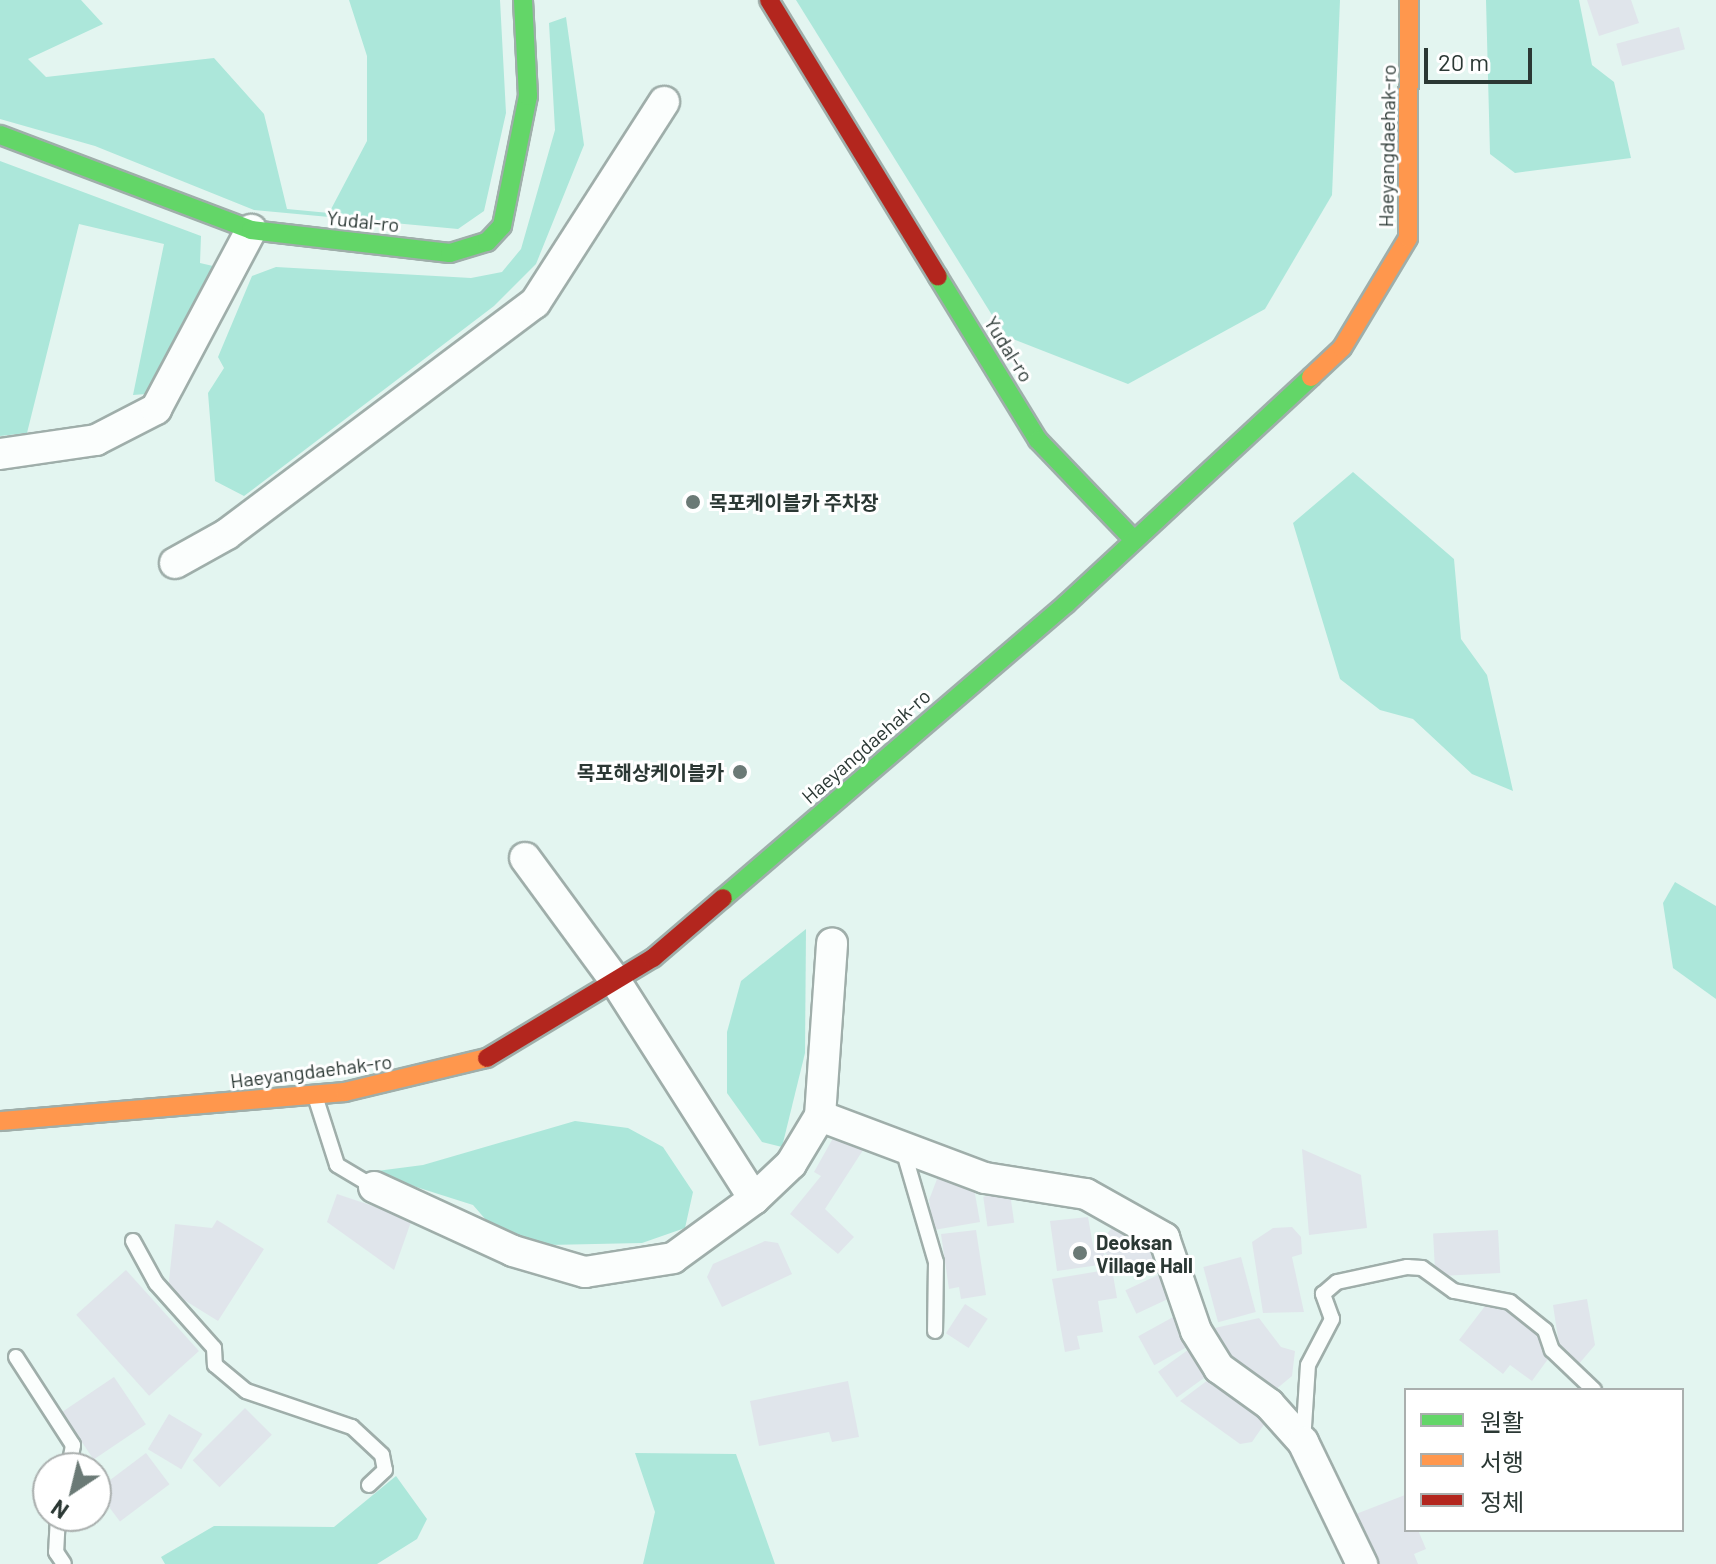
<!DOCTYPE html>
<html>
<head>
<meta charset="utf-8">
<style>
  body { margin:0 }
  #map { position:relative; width:1716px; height:1564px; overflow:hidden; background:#e3f5f0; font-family:Barlow,"Noto Sans KR",sans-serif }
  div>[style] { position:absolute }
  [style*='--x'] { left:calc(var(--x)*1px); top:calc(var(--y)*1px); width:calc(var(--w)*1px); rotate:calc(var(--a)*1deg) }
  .green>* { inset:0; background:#ace7da }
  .building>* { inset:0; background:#e0e5eb; transform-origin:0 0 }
  .roads { filter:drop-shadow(2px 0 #9faeaa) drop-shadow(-2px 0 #9faeaa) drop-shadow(0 2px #9faeaa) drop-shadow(0 -2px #9faeaa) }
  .lane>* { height:14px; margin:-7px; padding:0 7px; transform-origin:7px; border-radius:7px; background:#fbfefd }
  .street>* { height:30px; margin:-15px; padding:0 15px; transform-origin:15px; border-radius:15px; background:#fbfefd }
  .fast>* { height:18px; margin:-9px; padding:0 9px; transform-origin:9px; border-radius:9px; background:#63d668 }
  .slow>* { height:18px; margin:-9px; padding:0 9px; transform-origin:9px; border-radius:9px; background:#ff974d }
  .jam>* { height:18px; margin:-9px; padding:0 9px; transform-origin:9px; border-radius:9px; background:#b3261e }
  .dots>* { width:22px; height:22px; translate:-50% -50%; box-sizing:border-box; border:4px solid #fff; border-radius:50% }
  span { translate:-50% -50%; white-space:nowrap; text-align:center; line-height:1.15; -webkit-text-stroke:6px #fff; paint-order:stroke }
  .street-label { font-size:20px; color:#2b3834 }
  .poi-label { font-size:20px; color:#2b3834; font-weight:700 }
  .left { translate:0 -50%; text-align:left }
  .right { translate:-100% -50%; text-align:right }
  .legend { position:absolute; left:1404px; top:1388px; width:280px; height:144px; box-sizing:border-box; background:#fff; border:2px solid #aaafae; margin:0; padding:10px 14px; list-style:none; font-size:24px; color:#2b3834 }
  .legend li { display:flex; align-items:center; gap:16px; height:40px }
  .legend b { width:40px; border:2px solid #aaafae }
  .north { position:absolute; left:32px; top:1452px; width:80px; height:80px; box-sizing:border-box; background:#fff; border:2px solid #aaafae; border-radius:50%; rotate:215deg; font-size:22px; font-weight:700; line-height:32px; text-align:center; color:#2b3834 }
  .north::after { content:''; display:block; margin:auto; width:28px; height:36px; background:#6b7a76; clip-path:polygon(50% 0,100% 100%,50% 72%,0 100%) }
  .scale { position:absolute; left:1424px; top:48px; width:108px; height:36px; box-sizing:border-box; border:4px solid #2b3834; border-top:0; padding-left:10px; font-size:24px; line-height:28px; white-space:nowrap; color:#2b3834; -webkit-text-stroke:6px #fff; paint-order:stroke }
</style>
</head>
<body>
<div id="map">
  <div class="green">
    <div style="clip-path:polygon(0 0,81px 0,103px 24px,28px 59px,46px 77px,214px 58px,264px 114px,287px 209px,329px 213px,367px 141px,367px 56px,349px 0,500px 0,506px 113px,484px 211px,458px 229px,254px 210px,95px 146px,0 119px)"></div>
    <div style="clip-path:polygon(796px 0,1340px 0,1332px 195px,1265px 309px,1128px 384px,1005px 336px)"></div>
    <div style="clip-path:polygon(1486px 0,1579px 0,1592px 65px,1614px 82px,1631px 158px,1515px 173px,1490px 154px)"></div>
    <div style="clip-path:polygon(566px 17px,584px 145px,536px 264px,494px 306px,244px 496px,215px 481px,208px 393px,224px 368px,218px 357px,252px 276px,276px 267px,471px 278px,502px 272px,521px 249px,555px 130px,549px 23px)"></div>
    <div style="clip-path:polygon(0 161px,201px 236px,200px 263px,213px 266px,146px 394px,133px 395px,164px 244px,79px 224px,27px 433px,0 436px)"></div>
    <div style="clip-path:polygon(1353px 472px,1454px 559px,1461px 639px,1487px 675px,1513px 791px,1472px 774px,1413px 719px,1380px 710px,1340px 679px,1293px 523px)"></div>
    <div style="clip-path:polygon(1675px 882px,1716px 906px,1716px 999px,1673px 968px,1663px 903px)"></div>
    <div style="clip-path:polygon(806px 929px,805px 1053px,782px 1147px,762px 1142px,727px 1093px,727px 1032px,741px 981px)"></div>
    <div style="clip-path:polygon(575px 1121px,628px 1128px,663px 1147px,693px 1192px,685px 1228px,642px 1243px,548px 1245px,500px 1236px,473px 1205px,369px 1172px,423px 1165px)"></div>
    <div style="clip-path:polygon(635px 1453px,736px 1454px,775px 1564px,643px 1564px,655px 1512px)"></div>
    <div style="clip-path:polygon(396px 1476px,427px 1519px,417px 1539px,377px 1564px,165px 1564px,161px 1557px,214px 1526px,334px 1527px)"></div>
  </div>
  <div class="building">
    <div style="clip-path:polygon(1587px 0,1631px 0,1639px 23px,1599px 36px)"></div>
    <div style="left:1679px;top:27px;width:23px;height:65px;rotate:75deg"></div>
    <div style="clip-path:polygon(837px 1131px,865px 1147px,825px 1209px,854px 1237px,838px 1254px,790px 1214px,821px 1176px,814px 1172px)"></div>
    <div style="clip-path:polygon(1302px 1149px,1361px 1175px,1367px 1228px,1309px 1235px)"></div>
    <div style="clip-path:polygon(937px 1179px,973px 1183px,980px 1222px,934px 1230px,929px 1200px)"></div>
    <div style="left:1010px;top:1193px;width:30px;height:27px;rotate:82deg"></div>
    <div style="clip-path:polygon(337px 1194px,412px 1219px,394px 1270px,327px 1222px)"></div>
    <div style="clip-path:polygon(1088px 1217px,1094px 1251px,1104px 1253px,1106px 1264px,1057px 1271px,1050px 1221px)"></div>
    <div style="clip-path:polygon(217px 1220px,264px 1249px,218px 1321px,168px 1290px,175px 1224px,212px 1228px)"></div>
    <div style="left:1117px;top:1221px;width:55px;height:33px;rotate:37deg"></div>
    <div style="clip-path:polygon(1292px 1227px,1301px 1237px,1302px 1254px,1292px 1257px,1304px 1312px,1263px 1313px,1252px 1242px,1273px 1228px)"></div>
    <div style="clip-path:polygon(976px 1230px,986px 1295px,961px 1299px,959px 1287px,949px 1289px,941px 1234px)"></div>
    <div style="left:1498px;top:1230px;width:43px;height:65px;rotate:87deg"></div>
    <div style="clip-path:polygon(765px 1241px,778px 1243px,792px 1274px,722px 1307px,707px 1277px,713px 1264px)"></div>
    <div style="left:1241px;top:1257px;width:57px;height:39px;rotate:75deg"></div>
    <div style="clip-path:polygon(1112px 1269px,1117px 1298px,1098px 1301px,1103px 1332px,1077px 1336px,1080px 1349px,1065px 1352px,1052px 1279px)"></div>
    <div style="left:126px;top:1270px;width:109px;height:67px;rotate:48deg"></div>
    <div style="left:1158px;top:1275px;width:26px;height:36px;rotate:65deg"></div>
    <div style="clip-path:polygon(1492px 1297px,1535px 1330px,1548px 1359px,1532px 1381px,1510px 1365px,1503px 1374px,1459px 1340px)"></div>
    <div style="clip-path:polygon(1587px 1299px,1595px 1345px,1578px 1365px,1560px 1351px,1553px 1305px)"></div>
    <div style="left:965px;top:1304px;width:27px;height:35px;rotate:33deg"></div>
    <div style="left:1175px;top:1316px;width:33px;height:42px;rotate:61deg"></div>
    <div style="clip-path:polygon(1259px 1318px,1281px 1347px,1295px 1351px,1292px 1376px,1269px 1395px,1209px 1341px,1219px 1334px,1215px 1328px)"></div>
    <div style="left:1192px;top:1347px;width:32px;height:42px;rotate:54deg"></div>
    <div style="clip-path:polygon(1216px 1374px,1272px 1413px,1252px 1442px,1240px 1444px,1180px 1401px)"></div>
    <div style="left:114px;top:1377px;width:57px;height:63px;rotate:56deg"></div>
    <div style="clip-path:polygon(848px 1381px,859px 1437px,832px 1442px,829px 1432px,759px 1446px,750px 1401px)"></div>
    <div style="left:245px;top:1408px;width:38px;height:74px;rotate:45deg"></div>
    <div style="left:169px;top:1414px;width:39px;height:41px;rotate:31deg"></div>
    <div style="left:146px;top:1453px;width:39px;height:62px;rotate:53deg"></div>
    <div style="clip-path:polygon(1405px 1495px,1406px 1530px,1418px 1530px,1426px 1549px,1414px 1554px,1418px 1564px,1375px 1564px,1356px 1514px)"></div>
  </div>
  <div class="roads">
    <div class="lane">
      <div style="--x:316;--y:1099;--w:69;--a:72.3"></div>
      <div style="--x:337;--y:1165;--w:43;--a:30.7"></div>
      <div style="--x:902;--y:1146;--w:121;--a:73.7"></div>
      <div style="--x:936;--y:1262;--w:69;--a:90.8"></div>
      <div style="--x:133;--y:1241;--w:48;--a:61.3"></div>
      <div style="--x:156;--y:1283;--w:87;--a:48.3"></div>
      <div style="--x:214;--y:1348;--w:17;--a:87"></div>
      <div style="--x:215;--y:1365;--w:40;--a:40"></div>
      <div style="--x:246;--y:1391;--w:112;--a:18.8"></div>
      <div style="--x:352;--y:1427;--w:41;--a:43"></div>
      <div style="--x:382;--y:1455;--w:15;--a:79"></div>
      <div style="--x:385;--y:1470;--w:22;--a:137"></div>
      <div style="--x:16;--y:1357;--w:105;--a:57.1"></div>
      <div style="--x:73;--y:1445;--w:23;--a:100"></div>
      <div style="--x:1303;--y:1442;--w:77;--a:-86.3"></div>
      <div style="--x:1308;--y:1365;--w:52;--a:-62.4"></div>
      <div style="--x:1332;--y:1319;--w:27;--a:-110"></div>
      <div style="--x:1323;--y:1294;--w:18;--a:-41"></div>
      <div style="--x:1337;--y:1282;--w:72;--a:-12.1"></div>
      <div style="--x:1407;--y:1267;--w:15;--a:4"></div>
      <div style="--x:1422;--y:1268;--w:39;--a:36"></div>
      <div style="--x:1454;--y:1291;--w:57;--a:11.1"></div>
      <div style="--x:1510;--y:1302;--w:45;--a:38.7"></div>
      <div style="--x:1545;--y:1330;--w:21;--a:71"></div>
      <div style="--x:1552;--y:1350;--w:58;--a:43.6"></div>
      <div style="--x:48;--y:1495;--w:2;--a:90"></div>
      <div style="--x:58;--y:1516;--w:36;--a:93"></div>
      <div style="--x:56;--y:1552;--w:14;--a:56"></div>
    </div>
    <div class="street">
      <div style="--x:0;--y:454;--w:97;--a:-8.3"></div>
      <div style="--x:96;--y:440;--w:68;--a:-27.3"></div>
      <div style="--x:156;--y:409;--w:203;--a:-62"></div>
      <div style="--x:175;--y:563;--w:60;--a:-29.1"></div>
      <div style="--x:227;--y:534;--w:385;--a:-36.9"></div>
      <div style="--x:535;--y:303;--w:239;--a:-57.3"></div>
      <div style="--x:525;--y:858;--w:154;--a:53.7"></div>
      <div style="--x:616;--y:982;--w:257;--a:57.5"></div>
      <div style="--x:754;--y:1199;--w:51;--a:-43.4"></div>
      <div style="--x:791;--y:1164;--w:56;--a:-58.9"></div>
      <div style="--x:820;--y:1116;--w:173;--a:-86"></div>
      <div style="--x:820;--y:1116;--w:176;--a:20.6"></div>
      <div style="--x:985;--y:1178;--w:102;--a:9"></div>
      <div style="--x:1086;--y:1194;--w:90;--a:29.4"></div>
      <div style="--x:1164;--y:1238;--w:98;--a:71"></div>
      <div style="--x:1196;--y:1331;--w:44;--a:58.1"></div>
      <div style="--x:1219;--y:1368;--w:62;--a:35.8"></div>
      <div style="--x:1269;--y:1404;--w:51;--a:48.2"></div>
      <div style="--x:1303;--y:1442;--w:136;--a:64.2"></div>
      <div style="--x:374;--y:1187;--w:153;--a:24.7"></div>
      <div style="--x:513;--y:1251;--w:75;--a:16.3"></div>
      <div style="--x:585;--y:1272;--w:89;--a:-9"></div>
      <div style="--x:673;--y:1258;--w:100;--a:-36.1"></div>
    </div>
    <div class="fast">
      <div style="--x:0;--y:135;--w:268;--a:20.7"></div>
      <div style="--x:251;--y:230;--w:200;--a:6.6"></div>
      <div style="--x:450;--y:253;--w:39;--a:-17"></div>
      <div style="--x:487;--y:242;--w:22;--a:-47"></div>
      <div style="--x:502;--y:226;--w:133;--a:-78.7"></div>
      <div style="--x:528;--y:96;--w:96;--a:-93"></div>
      <div style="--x:938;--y:277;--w:191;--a:58.5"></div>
      <div style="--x:1038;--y:440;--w:139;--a:46.2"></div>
      <div style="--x:723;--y:898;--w:452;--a:-40.6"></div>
      <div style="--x:1066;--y:604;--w:334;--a:-42.8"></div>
    </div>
    <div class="slow">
      <div style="--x:1311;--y:377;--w:42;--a:-43.1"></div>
      <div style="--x:1342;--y:348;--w:128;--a:-59"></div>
      <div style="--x:1408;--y:238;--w:238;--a:-89.8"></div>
      <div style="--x:0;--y:1121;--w:346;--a:-4.8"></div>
      <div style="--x:345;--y:1092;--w:146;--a:-13.5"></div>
    </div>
    <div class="jam">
      <div style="--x:769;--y:0;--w:324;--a:58.6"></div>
      <div style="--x:487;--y:1058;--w:194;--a:-31.1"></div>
      <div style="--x:653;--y:958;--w:92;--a:-40.6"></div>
    </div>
  </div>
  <div class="dots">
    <div style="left:693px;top:502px;background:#6b7a76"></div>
    <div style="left:740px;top:772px;background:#6b7a76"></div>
    <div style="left:1080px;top:1253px;background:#6b7a76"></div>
  </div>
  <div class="street-label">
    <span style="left:1387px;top:146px;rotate:-89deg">Haeyangdaehak-ro</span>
    <span style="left:363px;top:221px;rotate:6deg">Yudal-ro</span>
    <span style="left:1009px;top:349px;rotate:58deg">Yudal-ro</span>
    <span style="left:866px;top:746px;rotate:-41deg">Haeyangdaehak-ro</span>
    <span style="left:311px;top:1071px;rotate:-7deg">Haeyangdaehak-ro</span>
  </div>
  <div class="poi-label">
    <span class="left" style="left:709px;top:502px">목포케이블카 주차장</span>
    <span class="right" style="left:724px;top:772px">목포해상케이블카</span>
    <span class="left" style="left:1096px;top:1254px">Deoksan<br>Village Hall</span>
  </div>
  <ul class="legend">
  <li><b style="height:10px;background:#63d668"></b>원활</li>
  <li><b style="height:10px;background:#ff974d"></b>서행</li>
  <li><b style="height:10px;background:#b3261e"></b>정체</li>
  </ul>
  <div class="north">N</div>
  <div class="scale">20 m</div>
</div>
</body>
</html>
